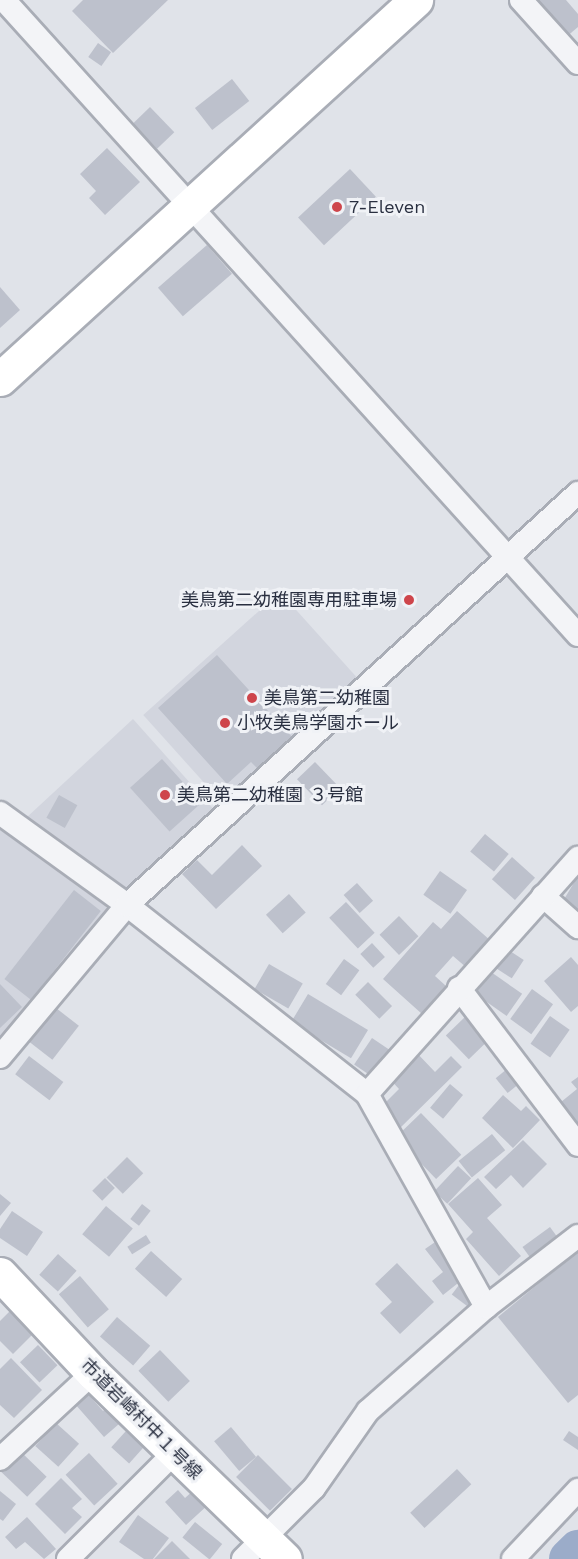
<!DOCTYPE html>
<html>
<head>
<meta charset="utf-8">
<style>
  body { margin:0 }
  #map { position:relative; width:578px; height:1559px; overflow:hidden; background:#e0e3e9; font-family:"Work Sans","Noto Sans JP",sans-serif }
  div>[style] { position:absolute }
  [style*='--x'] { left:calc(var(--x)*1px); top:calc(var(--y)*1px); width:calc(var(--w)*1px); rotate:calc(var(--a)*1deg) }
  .built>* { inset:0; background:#d2d5de; transform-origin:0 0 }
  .river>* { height:40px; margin:-20px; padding:0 20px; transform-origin:20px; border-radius:20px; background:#9bacc9 }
  .building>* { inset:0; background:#bdc1cc; transform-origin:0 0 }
  .roads { filter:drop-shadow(2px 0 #a9adb6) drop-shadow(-2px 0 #a9adb6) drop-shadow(0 2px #a9adb6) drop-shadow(0 -2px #a9adb6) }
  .street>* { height:22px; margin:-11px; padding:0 11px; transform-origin:11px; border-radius:11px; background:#f3f4f7 }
  .secondary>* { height:33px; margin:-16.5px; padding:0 16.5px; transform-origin:16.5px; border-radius:16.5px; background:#fff }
  .dots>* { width:16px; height:16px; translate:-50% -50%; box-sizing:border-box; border:3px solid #f0f2f6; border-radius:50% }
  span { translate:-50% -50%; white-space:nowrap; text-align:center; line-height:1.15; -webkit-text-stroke:6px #f0f2f6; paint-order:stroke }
  .poi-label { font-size:18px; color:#292f40 }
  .left { translate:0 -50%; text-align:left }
  .right { translate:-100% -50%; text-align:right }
  .street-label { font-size:18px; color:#292f40 }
</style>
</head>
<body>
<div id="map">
  <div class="built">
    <div style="left:280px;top:592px;width:120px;height:184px;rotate:48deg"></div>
    <div style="clip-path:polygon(133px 719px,216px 812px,126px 894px,26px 818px)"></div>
    <div style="clip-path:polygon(5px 823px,105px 902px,108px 912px,0 1040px,0 828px)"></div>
  </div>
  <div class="river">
    <div style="--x:569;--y:1559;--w:13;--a:-45"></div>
  </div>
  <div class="building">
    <div style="clip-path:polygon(83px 0,168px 0,113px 53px,72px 11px)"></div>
    <div style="clip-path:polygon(532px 0,566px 0,578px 14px,578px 27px,565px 38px)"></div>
    <div style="left:98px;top:43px;width:16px;height:17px;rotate:35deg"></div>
    <div style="left:232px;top:79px;width:28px;height:47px;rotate:52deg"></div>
    <div style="left:150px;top:107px;width:35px;height:24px;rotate:46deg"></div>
    <div style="clip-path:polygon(107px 148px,140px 182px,105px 215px,89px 198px,96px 191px,80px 174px)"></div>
    <div style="left:350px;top:169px;width:38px;height:71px;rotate:47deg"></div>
    <div style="left:207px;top:245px;width:38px;height:65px;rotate:49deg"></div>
    <div style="clip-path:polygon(0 287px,20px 310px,0 328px)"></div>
    <div style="clip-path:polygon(217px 655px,292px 737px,257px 768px,251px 762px,227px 784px,158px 708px)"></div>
    <div style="left:162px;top:759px;width:59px;height:43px;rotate:48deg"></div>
    <div style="left:315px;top:762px;width:36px;height:25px;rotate:46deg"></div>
    <div style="left:59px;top:795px;width:21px;height:26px;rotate:29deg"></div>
    <div style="left:485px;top:834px;width:31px;height:23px;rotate:40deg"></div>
    <div style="clip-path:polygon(242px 845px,262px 866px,216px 909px,182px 874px,197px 860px,212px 875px)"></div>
    <div style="left:512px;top:857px;width:31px;height:30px;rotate:42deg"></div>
    <div style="left:440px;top:871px;width:33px;height:29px;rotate:35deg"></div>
    <div style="clip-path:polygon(578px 876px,578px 917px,560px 906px)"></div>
    <div style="left:357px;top:883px;width:24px;height:18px;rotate:48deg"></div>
    <div style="left:74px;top:890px;width:34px;height:113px;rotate:38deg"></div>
    <div style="left:289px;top:894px;width:25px;height:31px;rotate:48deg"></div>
    <div style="left:346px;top:902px;width:42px;height:23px;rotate:47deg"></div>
    <div style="clip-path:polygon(457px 911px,491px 941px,467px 968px,453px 956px,435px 976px,446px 986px,422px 1014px,383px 979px,433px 922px,441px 929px)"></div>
    <div style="left:399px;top:916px;width:28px;height:27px;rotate:46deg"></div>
    <div style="left:372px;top:943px;width:19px;height:16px;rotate:47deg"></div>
    <div style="left:507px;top:949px;width:20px;height:22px;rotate:33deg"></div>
    <div style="clip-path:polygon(571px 957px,578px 965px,578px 1006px,571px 1012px,544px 981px)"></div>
    <div style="left:344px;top:959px;width:19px;height:31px;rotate:36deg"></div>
    <div style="left:269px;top:964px;width:39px;height:29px;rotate:30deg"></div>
    <div style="left:491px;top:972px;width:38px;height:27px;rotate:35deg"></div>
    <div style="left:368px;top:982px;width:34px;height:18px;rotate:45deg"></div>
    <div style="clip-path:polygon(0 984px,22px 1007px,0 1028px)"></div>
    <div style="left:532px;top:989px;width:26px;height:37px;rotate:36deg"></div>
    <div style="left:308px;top:994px;width:70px;height:33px;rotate:31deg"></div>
    <div style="left:56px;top:1008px;width:29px;height:43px;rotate:38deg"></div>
    <div style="left:466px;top:1016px;width:33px;height:28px;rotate:46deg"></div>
    <div style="left:550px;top:1016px;width:24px;height:34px;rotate:35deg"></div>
    <div style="left:372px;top:1038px;width:25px;height:32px;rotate:34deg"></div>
    <div style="clip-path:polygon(415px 1051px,435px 1072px,451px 1056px,462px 1067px,400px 1128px,380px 1108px,399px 1089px,388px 1077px)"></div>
    <div style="left:29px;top:1056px;width:43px;height:23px;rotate:37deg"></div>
    <div style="left:512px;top:1065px;width:19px;height:21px;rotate:51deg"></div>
    <div style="clip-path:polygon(578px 1077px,578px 1124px,561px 1102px,577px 1089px,571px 1082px)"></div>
    <div style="left:450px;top:1084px;width:17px;height:31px;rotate:40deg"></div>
    <div style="clip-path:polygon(503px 1095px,521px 1111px,526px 1106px,540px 1120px,513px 1148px,482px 1118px)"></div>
    <div style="left:421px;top:1113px;width:58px;height:35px;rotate:46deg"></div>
    <div style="left:492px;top:1134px;width:21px;height:43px;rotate:51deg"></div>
    <div style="clip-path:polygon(523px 1140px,547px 1164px,523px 1188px,511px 1175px,496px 1189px,484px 1177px)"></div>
    <div style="left:127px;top:1157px;width:23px;height:29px;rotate:45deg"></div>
    <div style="left:458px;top:1166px;width:18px;height:35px;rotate:43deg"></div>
    <div style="left:105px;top:1178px;width:14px;height:18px;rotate:45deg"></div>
    <div style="clip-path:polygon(478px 1178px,502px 1205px,487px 1218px,521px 1256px,499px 1276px,466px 1239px,473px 1232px,448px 1204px)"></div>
    <div style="clip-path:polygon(0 1194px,11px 1203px,0 1216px)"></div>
    <div style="left:142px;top:1204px;width:11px;height:19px;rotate:38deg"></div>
    <div style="left:106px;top:1206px;width:35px;height:37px;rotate:40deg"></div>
    <div style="clip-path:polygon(12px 1211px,43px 1232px,27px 1256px,0 1238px,0 1229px)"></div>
    <div style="left:550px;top:1227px;width:17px;height:34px;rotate:54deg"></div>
    <div style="left:146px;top:1235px;width:9px;height:22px;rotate:58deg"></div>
    <div style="clip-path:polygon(438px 1240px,467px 1276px,443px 1295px,432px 1281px,443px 1272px,425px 1249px)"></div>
    <div style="left:151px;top:1251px;width:42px;height:24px;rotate:42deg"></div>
    <div style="clip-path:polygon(578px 1251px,578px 1395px,568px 1403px,498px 1317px)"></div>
    <div style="left:58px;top:1254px;width:25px;height:28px;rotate:42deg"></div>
    <div style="clip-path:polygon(397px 1263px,434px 1302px,400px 1334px,380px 1313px,392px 1302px,375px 1284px)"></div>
    <div style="left:80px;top:1276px;width:44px;height:28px;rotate:49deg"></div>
    <div style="left:462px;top:1281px;width:20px;height:17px;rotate:37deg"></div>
    <div style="clip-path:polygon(15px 1306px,38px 1329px,13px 1354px,0 1341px,0 1321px)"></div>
    <div style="left:117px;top:1317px;width:44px;height:26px;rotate:41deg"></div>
    <div style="left:38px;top:1345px;width:28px;height:25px;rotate:46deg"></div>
    <div style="left:160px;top:1350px;width:43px;height:30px;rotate:46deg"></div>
    <div style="clip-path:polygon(11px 1358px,42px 1390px,14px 1418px,0 1405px,0 1369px)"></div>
    <div style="clip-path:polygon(87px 1393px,103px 1411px,114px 1402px,127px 1417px,104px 1437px,75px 1404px)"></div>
    <div style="left:56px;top:1423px;width:31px;height:31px;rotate:42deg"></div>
    <div style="left:231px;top:1427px;width:39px;height:22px;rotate:50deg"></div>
    <div style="left:126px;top:1431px;width:24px;height:22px;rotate:42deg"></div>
    <div style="clip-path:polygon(569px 1431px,578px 1437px,578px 1450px,563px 1440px)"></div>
    <div style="left:20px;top:1451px;width:37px;height:28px;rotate:44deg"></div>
    <div style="left:89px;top:1453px;width:42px;height:32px;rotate:47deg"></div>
    <div style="left:258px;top:1455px;width:48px;height:31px;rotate:45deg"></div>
    <div style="left:457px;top:1469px;width:21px;height:64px;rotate:47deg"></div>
    <div style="clip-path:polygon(61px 1478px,82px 1499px,72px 1508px,82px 1517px,65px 1534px,35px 1504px)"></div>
    <div style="clip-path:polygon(195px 1489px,209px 1504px,186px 1525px,165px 1502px,178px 1490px,185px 1498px)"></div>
    <div style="clip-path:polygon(0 1491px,16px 1504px,3px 1521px,0 1519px)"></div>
    <div style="clip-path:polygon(138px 1515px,169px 1538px,153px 1559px,144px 1559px,119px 1542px)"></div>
    <div style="clip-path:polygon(27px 1517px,56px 1549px,44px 1559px,25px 1542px,16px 1549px,5px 1537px)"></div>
    <div style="left:195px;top:1522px;width:35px;height:20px;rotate:39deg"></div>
    <div style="clip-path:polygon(172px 1541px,190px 1559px,154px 1559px)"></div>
  </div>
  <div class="roads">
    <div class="street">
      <div style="--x:4;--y:0;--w:856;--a:47.89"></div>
      <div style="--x:521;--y:0;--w:85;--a:47.9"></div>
      <div style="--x:0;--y:813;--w:157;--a:35.9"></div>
      <div style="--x:127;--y:905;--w:305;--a:38.2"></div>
      <div style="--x:367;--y:1094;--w:244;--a:60.8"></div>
      <div style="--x:543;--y:896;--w:47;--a:41.5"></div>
      <div style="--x:459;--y:988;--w:197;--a:52.8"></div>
      <div style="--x:0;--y:1057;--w:198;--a:-50.1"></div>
      <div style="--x:127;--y:905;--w:611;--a:-42.41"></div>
      <div style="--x:367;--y:1094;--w:317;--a:-48.2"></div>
      <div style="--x:0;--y:1459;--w:127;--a:-42.8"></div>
      <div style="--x:68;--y:1559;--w:150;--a:-45"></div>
      <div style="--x:243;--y:1559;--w:100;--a:-45"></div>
      <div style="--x:314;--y:1488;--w:94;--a:-55"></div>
      <div style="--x:368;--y:1411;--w:157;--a:-41.4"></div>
      <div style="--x:486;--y:1307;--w:116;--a:-37.7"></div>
      <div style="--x:513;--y:1559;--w:95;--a:-46.7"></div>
    </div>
    <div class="secondary">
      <div style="--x:0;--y:379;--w:563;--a:-42.34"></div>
      <div style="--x:0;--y:1274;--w:136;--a:46.8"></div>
      <div style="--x:93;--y:1373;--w:267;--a:44.1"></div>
    </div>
  </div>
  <div class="dots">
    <div style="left:337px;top:207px;background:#ce454b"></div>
    <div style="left:409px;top:600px;background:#ce454b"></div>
    <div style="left:252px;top:698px;background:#ce454b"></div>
    <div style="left:225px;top:723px;background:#ce454b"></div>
    <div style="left:165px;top:795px;background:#ce454b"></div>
  </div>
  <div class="poi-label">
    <span class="left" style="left:349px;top:207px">7-Eleven</span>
    <span class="right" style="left:397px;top:600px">美鳥第二幼稚園専用駐車場</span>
    <span class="left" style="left:264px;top:698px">美鳥第二幼稚園</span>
    <span class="left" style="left:237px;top:723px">小牧美鳥学園ホール</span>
    <span class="left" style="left:177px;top:795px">美鳥第二幼稚園 ３号館</span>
  </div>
  <div class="street-label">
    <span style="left:141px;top:1419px;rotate:45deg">市道岩崎村中１号線</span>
  </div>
</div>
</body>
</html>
